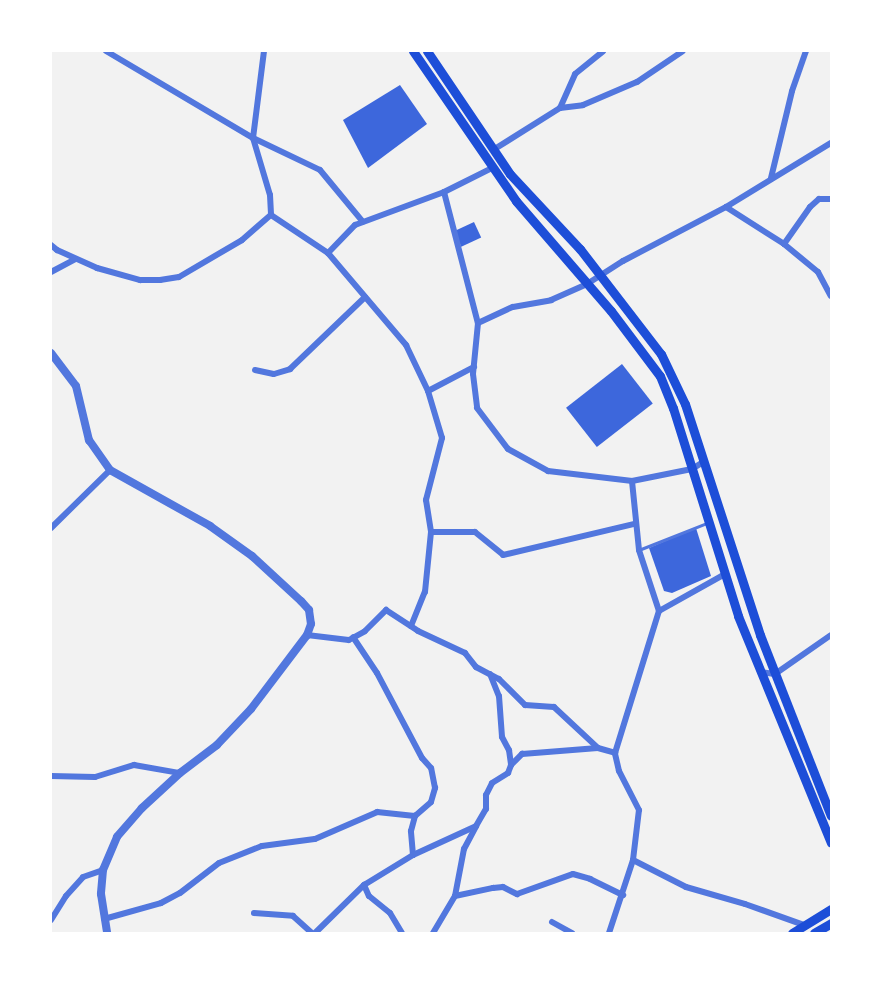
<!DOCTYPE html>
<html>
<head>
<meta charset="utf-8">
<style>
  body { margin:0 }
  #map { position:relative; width:882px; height:984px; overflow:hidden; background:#f2f2f2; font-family:Jost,sans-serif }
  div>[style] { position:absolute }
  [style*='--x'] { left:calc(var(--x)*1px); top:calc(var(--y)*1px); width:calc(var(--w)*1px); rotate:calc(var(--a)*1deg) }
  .building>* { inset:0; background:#3d67dc; transform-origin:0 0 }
  .service>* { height:3px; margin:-1.5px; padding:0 1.5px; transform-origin:1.5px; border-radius:1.5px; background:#5277de }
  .minor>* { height:6px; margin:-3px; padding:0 3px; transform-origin:3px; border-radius:3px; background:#5277de }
  .tertiary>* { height:8px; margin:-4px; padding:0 4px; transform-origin:4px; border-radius:4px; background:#5277de }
  .secondary>* { height:9px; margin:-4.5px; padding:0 4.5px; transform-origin:4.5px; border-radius:4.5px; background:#1d4ed8 }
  span { translate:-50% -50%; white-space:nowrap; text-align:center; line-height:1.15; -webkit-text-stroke:4.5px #fff; paint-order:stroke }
  .frame { position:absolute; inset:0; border:52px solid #fff; pointer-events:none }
</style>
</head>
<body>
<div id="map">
  <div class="building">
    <div style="clip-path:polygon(400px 85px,427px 124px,368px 168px,343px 120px)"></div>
    <div style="left:474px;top:222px;width:17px;height:22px;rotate:65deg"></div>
    <div style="left:622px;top:364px;width:50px;height:71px;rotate:52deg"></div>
    <div style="clip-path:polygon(696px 528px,711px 576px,672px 593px,664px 591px,649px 548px)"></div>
  </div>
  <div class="service">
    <div style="--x:641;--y:549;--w:71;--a:-21.5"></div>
  </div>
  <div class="minor">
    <div style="--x:106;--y:51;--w:171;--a:30.6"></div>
    <div style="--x:253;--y:138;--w:74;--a:25.5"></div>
    <div style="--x:320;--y:170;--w:67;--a:50.4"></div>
    <div style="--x:264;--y:51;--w:88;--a:97.2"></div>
    <div style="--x:253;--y:138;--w:59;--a:73.4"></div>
    <div style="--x:270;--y:195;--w:20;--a:87"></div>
    <div style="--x:271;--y:215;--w:69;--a:33.7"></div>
    <div style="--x:328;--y:253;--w:121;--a:49.7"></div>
    <div style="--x:406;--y:345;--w:51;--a:64.4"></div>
    <div style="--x:428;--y:391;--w:49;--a:73.4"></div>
    <div style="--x:442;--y:438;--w:64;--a:104.5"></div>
    <div style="--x:426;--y:500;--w:32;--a:81"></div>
    <div style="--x:560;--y:108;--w:37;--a:-66"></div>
    <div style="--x:575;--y:74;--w:36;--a:-39"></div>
    <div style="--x:493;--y:150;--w:79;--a:-32.1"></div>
    <div style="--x:560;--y:108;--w:23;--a:-7"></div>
    <div style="--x:583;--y:105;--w:59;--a:-23.1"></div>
    <div style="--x:637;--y:82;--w:55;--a:-34"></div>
    <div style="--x:771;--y:178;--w:89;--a:-76.4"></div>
    <div style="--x:792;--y:91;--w:42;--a:-70.7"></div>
    <div style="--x:444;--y:192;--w:135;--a:75.5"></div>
    <div style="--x:478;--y:323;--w:51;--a:95.6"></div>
    <div style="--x:473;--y:374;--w:34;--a:83"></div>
    <div style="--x:477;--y:408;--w:51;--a:52.9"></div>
    <div style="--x:508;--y:449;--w:46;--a:28.8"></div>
    <div style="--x:548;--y:471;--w:85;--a:6.8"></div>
    <div style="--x:632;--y:481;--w:61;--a:-11.3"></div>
    <div style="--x:692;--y:469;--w:13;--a:-32"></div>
    <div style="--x:726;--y:207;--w:69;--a:32.5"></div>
    <div style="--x:784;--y:244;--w:44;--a:39.5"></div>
    <div style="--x:818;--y:272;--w:27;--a:62"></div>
    <div style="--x:784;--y:244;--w:45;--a:-54.9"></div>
    <div style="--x:810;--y:207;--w:12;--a:-42"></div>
    <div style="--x:819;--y:199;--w:12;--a:0"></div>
    <div style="--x:51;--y:245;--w:8;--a:40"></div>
    <div style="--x:57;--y:250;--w:44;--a:24.2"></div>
    <div style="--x:97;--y:268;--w:45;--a:15.6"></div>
    <div style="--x:140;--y:280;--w:20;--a:0"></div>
    <div style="--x:160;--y:280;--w:19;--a:-9"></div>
    <div style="--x:179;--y:277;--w:73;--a:-30.4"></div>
    <div style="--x:242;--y:240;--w:38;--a:-41"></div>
    <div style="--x:328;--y:253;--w:39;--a:-46"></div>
    <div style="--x:355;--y:225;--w:95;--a:-20.3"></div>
    <div style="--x:444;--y:192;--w:54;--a:-26.6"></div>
    <div style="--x:51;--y:272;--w:27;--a:-28"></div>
    <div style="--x:478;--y:323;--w:38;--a:-25"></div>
    <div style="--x:513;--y:307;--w:39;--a:-10"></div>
    <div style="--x:551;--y:300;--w:39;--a:-24"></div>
    <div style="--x:587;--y:284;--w:43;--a:-32.6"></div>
    <div style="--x:623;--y:261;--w:116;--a:-27.7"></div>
    <div style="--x:726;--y:207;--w:123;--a:-31.4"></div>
    <div style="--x:255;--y:370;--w:19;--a:12"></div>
    <div style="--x:274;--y:374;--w:17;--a:-17"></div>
    <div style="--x:290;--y:369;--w:104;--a:-43.8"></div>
    <div style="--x:428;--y:391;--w:52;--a:-27.6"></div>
    <div style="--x:51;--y:528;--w:83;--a:-44.5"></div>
    <div style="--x:659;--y:611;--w:76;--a:-29.3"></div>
    <div style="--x:411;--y:626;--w:37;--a:-68"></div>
    <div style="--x:425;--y:592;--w:60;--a:-84.3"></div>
    <div style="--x:431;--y:532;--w:44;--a:0"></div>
    <div style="--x:475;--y:532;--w:36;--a:39"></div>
    <div style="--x:503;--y:555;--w:135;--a:-13.3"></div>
    <div style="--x:307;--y:635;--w:42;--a:6.8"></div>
    <div style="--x:349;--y:640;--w:18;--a:-29"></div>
    <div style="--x:365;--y:631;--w:30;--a:-45"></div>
    <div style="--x:386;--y:610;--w:38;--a:33"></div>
    <div style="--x:418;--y:631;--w:52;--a:25.1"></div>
    <div style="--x:465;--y:653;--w:18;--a:52"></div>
    <div style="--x:476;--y:667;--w:26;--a:28"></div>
    <div style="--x:499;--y:679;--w:37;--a:45"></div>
    <div style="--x:525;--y:705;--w:29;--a:4"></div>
    <div style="--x:554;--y:707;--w:60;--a:43"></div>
    <div style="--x:760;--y:672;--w:15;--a:8"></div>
    <div style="--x:775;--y:674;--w:68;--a:-34.9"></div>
    <div style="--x:490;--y:674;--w:24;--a:68"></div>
    <div style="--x:499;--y:696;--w:41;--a:85.8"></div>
    <div style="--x:502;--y:737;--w:15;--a:62"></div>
    <div style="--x:509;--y:750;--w:15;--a:82"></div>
    <div style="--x:51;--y:776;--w:44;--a:1.3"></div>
    <div style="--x:95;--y:777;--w:41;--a:-17.1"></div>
    <div style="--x:134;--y:765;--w:47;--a:9.9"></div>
    <div style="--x:413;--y:855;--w:24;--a:-95"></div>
    <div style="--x:411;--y:831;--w:16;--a:-75"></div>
    <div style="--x:633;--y:860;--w:59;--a:27"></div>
    <div style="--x:686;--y:887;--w:61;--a:16.1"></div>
    <div style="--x:745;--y:904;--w:63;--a:19.6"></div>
    <div style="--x:364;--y:885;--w:12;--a:66"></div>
    <div style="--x:369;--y:896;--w:27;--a:39"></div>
    <div style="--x:390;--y:913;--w:23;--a:59"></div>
    <div style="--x:455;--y:896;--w:48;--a:-79.2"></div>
    <div style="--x:464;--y:849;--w:26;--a:-62"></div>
    <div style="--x:254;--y:913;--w:39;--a:4"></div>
    <div style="--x:293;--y:916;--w:25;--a:42"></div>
    <div style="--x:104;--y:919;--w:59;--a:-15.7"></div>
    <div style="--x:161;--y:903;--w:21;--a:-28"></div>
    <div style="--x:180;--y:893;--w:49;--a:-37.6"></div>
    <div style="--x:219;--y:863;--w:46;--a:-21.6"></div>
    <div style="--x:262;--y:846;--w:53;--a:-7.5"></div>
    <div style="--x:315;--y:839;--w:68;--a:-23.5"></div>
    <div style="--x:377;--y:812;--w:38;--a:6"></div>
    <div style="--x:415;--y:816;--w:21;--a:-41"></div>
    <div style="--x:431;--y:802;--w:15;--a:-74"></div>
    <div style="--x:435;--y:788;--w:20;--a:-101"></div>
    <div style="--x:431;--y:768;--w:13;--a:-132"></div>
    <div style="--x:422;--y:758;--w:96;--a:-117.9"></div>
    <div style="--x:377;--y:673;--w:43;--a:-123.7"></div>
    <div style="--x:51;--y:920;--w:28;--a:-58"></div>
    <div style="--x:66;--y:896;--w:25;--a:-48"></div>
    <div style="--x:83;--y:877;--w:21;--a:-19"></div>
    <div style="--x:552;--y:922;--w:23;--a:29"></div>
    <div style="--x:315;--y:933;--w:69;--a:-44.4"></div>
    <div style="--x:364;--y:885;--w:57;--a:-31.5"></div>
    <div style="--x:413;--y:855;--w:69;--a:-24.7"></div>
    <div style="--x:476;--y:826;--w:20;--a:-60"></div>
    <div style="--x:486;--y:809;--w:14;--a:-90"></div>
    <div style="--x:486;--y:795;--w:13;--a:-63"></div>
    <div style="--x:492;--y:783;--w:19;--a:-32"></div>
    <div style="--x:508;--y:773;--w:9;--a:-69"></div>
    <div style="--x:511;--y:765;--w:16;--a:-45"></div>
    <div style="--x:522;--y:754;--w:76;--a:-4.5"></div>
    <div style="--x:598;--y:748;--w:18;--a:16"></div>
    <div style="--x:433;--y:933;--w:43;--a:-59.3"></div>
    <div style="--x:455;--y:896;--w:39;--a:-12"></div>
    <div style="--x:493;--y:888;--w:10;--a:-6"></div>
    <div style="--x:503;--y:887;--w:16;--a:27"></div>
    <div style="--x:517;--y:894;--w:59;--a:-19.7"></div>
    <div style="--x:573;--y:874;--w:18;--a:16"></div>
    <div style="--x:590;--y:879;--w:37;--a:26"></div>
    <div style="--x:609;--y:933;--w:77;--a:-71.8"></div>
    <div style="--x:633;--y:860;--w:50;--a:-83.2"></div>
    <div style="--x:639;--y:810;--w:44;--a:-117.1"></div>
    <div style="--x:619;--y:771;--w:18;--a:-103"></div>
    <div style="--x:615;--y:753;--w:149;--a:-72.8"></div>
    <div style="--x:659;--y:611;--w:64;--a:-108.2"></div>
    <div style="--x:639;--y:550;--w:69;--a:-95.8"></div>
  </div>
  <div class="tertiary">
    <div style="--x:51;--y:353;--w:41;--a:52.9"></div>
    <div style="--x:76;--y:386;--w:56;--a:76.5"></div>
    <div style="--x:89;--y:440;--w:37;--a:55"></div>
    <div style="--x:110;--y:470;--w:115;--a:29.2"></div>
    <div style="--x:210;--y:526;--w:52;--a:35.5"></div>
    <div style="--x:252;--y:556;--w:67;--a:42.6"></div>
    <div style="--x:301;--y:601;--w:12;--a:48"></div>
    <div style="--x:309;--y:610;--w:14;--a:82"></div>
    <div style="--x:311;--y:624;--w:12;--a:110"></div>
    <div style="--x:307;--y:635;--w:93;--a:127.1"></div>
    <div style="--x:251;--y:709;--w:50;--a:133.4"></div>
    <div style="--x:217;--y:745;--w:46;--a:142.9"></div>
    <div style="--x:180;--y:773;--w:52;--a:137.4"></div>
    <div style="--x:142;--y:808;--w:38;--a:131"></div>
    <div style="--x:117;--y:837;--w:36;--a:113"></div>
    <div style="--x:103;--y:870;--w:24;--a:95"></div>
    <div style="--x:101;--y:894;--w:39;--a:81"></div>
  </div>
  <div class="secondary">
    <div style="--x:413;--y:51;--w:182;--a:55.5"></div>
    <div style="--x:516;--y:201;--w:145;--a:49.2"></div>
    <div style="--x:611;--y:311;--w:81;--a:53"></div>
    <div style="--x:660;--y:376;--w:35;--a:68"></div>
    <div style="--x:673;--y:408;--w:218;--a:72.6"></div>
    <div style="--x:738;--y:616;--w:245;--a:67.7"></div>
    <div style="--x:427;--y:51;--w:148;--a:56"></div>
    <div style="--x:510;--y:174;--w:103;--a:47"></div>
    <div style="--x:580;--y:249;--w:133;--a:52.4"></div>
    <div style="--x:661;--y:354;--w:55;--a:64.4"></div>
    <div style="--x:685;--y:404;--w:243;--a:72"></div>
    <div style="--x:760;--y:635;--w:194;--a:68.6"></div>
    <div style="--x:792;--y:933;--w:46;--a:-31.6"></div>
    <div style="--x:814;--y:933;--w:20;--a:-30"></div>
  </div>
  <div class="frame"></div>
</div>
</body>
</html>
